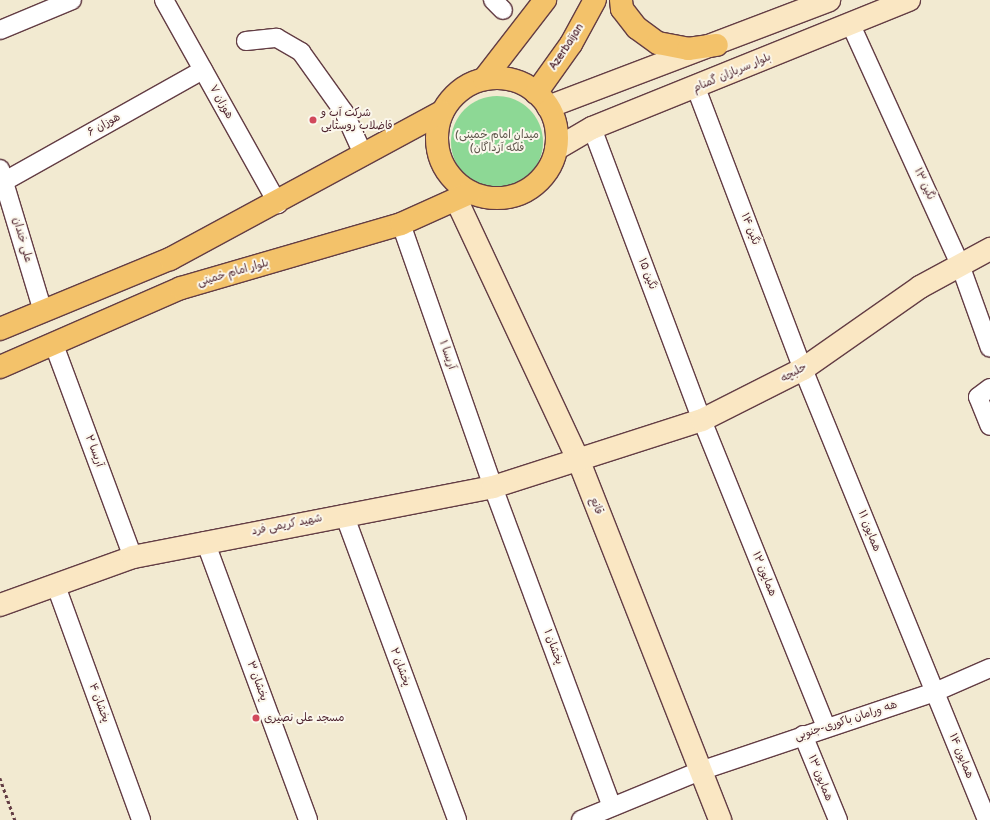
<!DOCTYPE html>
<html>
<head>
<meta charset="utf-8">
<style>
  body { margin:0 }
  #map { position:relative; width:990px; height:820px; overflow:hidden; background:#f2ead1; font-family:"Balsamiq Sans","Playpen Sans Arabic",sans-serif }
  div>[style] { position:absolute }
  [style*='--x'] { left:calc(var(--x)*1px); top:calc(var(--y)*1px); width:calc(var(--w)*1px); rotate:calc(var(--a)*1deg) }
  .green>* { inset:0; background:#8dd895 }
  .round { border-radius:50% }
  .path>* { height:2.5px; margin-top:-1.25px; transform-origin:0; background:repeating-linear-gradient(90deg,#633d44 0 3px,transparent 0 6px) }
  .roads { filter:drop-shadow(1px 0 #633d44) drop-shadow(-1px 0 #633d44) drop-shadow(0 1px #633d44) drop-shadow(0 -1px #633d44) }
  .street>* { height:18px; margin:-9px; padding:0 9px; transform-origin:9px; border-radius:9px; background:#fff }
  .secondary>* { height:22px; margin:-11px; padding:0 11px; transform-origin:11px; border-radius:11px; background:#fae7c3 }
  .primary>* { height:22px; margin:-11px; padding:0 11px; transform-origin:11px; border-radius:11px; background:#f3c26a }
  .primary>.ring { margin:-11px; padding:0; box-sizing:content-box; background:none; border:22px solid #f3c26a; border-radius:50% }
  .dots>* { width:11px; height:11px; translate:-50% -50%; box-sizing:border-box; border:2px solid #fbf7ec; border-radius:50% }
  span { translate:-50% -50%; white-space:nowrap; text-align:center; line-height:1.15; -webkit-text-stroke:4px #fbf7ec; paint-order:stroke }
  .street-label { font-size:11px; color:#4a1f2b }
  .poi-label { font-size:11px; color:#4a1f2b }
  .left { translate:0 -50%; text-align:left }
  .park-label { font-size:11px; color:#5e564b }
</style>
</head>
<body>
<div id="map">
  <div class="green">
    <div class="round" style="left:451px;top:96px;width:92px;height:92px"></div>
  </div>
  <div class="path">
    <div style="--x:0;--y:778;--w:45;--a:70.3"></div>
  </div>
  <div class="roads">
    <div class="street">
      <div style="--x:164;--y:0;--w:234;--a:60.8"></div>
      <div style="--x:493;--y:0;--w:14;--a:45"></div>
      <div style="--x:850;--y:23;--w:263;--a:65.5"></div>
      <div style="--x:959;--y:262;--w:91;--a:70.2"></div>
      <div style="--x:0;--y:30;--w:78;--a:-22.6"></div>
      <div style="--x:246;--y:41;--w:31;--a:-6"></div>
      <div style="--x:277;--y:38;--w:28;--a:30"></div>
      <div style="--x:301;--y:52;--w:74;--a:54.4"></div>
      <div style="--x:344;--y:112;--w:48;--a:65.6"></div>
      <div style="--x:696;--y:88;--w:301;--a:69.2"></div>
      <div style="--x:803;--y:369;--w:487;--a:67.8"></div>
      <div style="--x:592;--y:128;--w:312;--a:69.4"></div>
      <div style="--x:702;--y:420;--w:331;--a:68"></div>
      <div style="--x:0;--y:169;--w:148;--a:73.2"></div>
      <div style="--x:5;--y:181;--w:227;--a:-29.3"></div>
      <div style="--x:401;--y:224;--w:279;--a:70.7"></div>
      <div style="--x:493;--y:487;--w:341;--a:69.6"></div>
      <div style="--x:54;--y:345;--w:226;--a:69.6"></div>
      <div style="--x:990;--y:388;--w:15;--a:143"></div>
      <div style="--x:978;--y:397;--w:31;--a:68"></div>
      <div style="--x:344;--y:514;--w:326;--a:69.7"></div>
      <div style="--x:205;--y:541;--w:297;--a:69.7"></div>
      <div style="--x:56;--y:586;--w:249;--a:70"></div>
      <div style="--x:803;--y:735;--w:92;--a:67.6"></div>
      <div style="--x:581;--y:820;--w:129;--a:-22.4"></div>
      <div style="--x:700;--y:771;--w:248;--a:-18.6"></div>
      <div style="--x:935;--y:692;--w:60;--a:-23.6"></div>
    </div>
    <div class="secondary">
      <div style="--x:548;--y:107;--w:301;--a:-20.8"></div>
      <div style="--x:556;--y:149;--w:42;--a:-30.3"></div>
      <div style="--x:592;--y:128;--w:342;--a:-22"></div>
      <div style="--x:456;--y:199;--w:287;--a:64.9"></div>
      <div style="--x:578;--y:459;--w:388;--a:68.5"></div>
      <div style="--x:0;--y:605;--w:141;--a:-19.8"></div>
      <div style="--x:133;--y:557;--w:367;--a:-11"></div>
      <div style="--x:493;--y:487;--w:219;--a:-17.8"></div>
      <div style="--x:702;--y:420;--w:113;--a:-26.8"></div>
      <div style="--x:803;--y:369;--w:143;--a:-35"></div>
      <div style="--x:920;--y:287;--w:80;--a:-28.5"></div>
    </div>
    <div class="primary">
      <div style="--x:621;--y:0;--w:9;--a:84"></div>
      <div style="--x:622;--y:9;--w:24;--a:52"></div>
      <div style="--x:637;--y:28;--w:26;--a:36"></div>
      <div style="--x:658;--y:43;--w:31;--a:11"></div>
      <div style="--x:688;--y:49;--w:29;--a:-8"></div>
      <div class="ring" style="left:437px;top:78px;width:98px;height:98px"></div>
      <div style="--x:484;--y:79;--w:100;--a:-52.3"></div>
      <div style="--x:536;--y:93;--w:60;--a:-54.5"></div>
      <div style="--x:571;--y:44;--w:50;--a:-61.4"></div>
      <div style="--x:0;--y:329;--w:184;--a:-22.4"></div>
      <div style="--x:170;--y:259;--w:309;--a:-28.4"></div>
      <div style="--x:0;--y:367;--w:197;--a:-23.6"></div>
      <div style="--x:181;--y:288;--w:229;--a:-16.2"></div>
      <div style="--x:401;--y:224;--w:76;--a:-24.2"></div>
    </div>
  </div>
  <div class="dots">
    <div style="left:313px;top:120px;background:#d1495b"></div>
    <div style="left:256px;top:718px;background:#d1495b"></div>
  </div>
  <div class="street-label">
    <span style="left:567px;top:47px;rotate:-57deg">Azerbaijan</span>
    <span style="left:732px;top:73px;rotate:-23deg">بلوار سربازان گمنام</span>
    <span style="left:221px;top:102px;rotate:61deg">هوزان ۷</span>
    <span style="left:104px;top:125px;rotate:-29deg">هوزان ۶</span>
    <span style="left:924px;top:184px;rotate:65deg">نگین ۱۳</span>
    <span style="left:750px;top:229px;rotate:69deg">نگین ۱۴</span>
    <span style="left:22px;top:240px;rotate:74deg">علی خندان</span>
    <span style="left:233px;top:273px;rotate:-16deg">بلوار امام خمینی</span>
    <span style="left:647px;top:274px;rotate:69deg">نگین ۱۵</span>
    <span style="left:447px;top:355px;rotate:71deg">آریسا ۱</span>
    <span style="left:794px;top:373px;rotate:-29deg">حلبچه</span>
    <span style="left:94px;top:451px;rotate:70deg">آریسا ۲</span>
    <span style="left:596px;top:506px;rotate:69deg">قانع</span>
    <span style="left:287px;top:525px;rotate:-11deg">شهید کریمی فرد</span>
    <span style="left:869px;top:531px;rotate:68deg">همایون ۱۱</span>
    <span style="left:764px;top:574px;rotate:68deg">همایون ۱۲</span>
    <span style="left:553px;top:647px;rotate:70deg">پخشان ۱</span>
    <span style="left:400px;top:667px;rotate:70deg">پخشان ۲</span>
    <span style="left:257px;top:681px;rotate:70deg">پخشان ۳</span>
    <span style="left:99px;top:703px;rotate:70deg">پخشان ۴</span>
    <span style="left:846px;top:721px;rotate:-18deg">هه ورامان باکوری-جنوبی</span>
    <span style="left:961px;top:756px;rotate:68deg">همایون ۱۴</span>
    <span style="left:820px;top:778px;rotate:68deg">همایون ۱۳</span>
  </div>
  <div class="poi-label">
    <span class="left" style="left:321px;top:120px">شرکت آب و<br>فاضلاب روستایی</span>
    <span class="left" style="left:264px;top:718px">مسجد علی نصیری</span>
  </div>
  <div class="park-label">
    <span style="left:497px;top:142px">(میدان امام خمینی<br>(فلکه آزداگان</span>
  </div>
</div>
</body>
</html>
